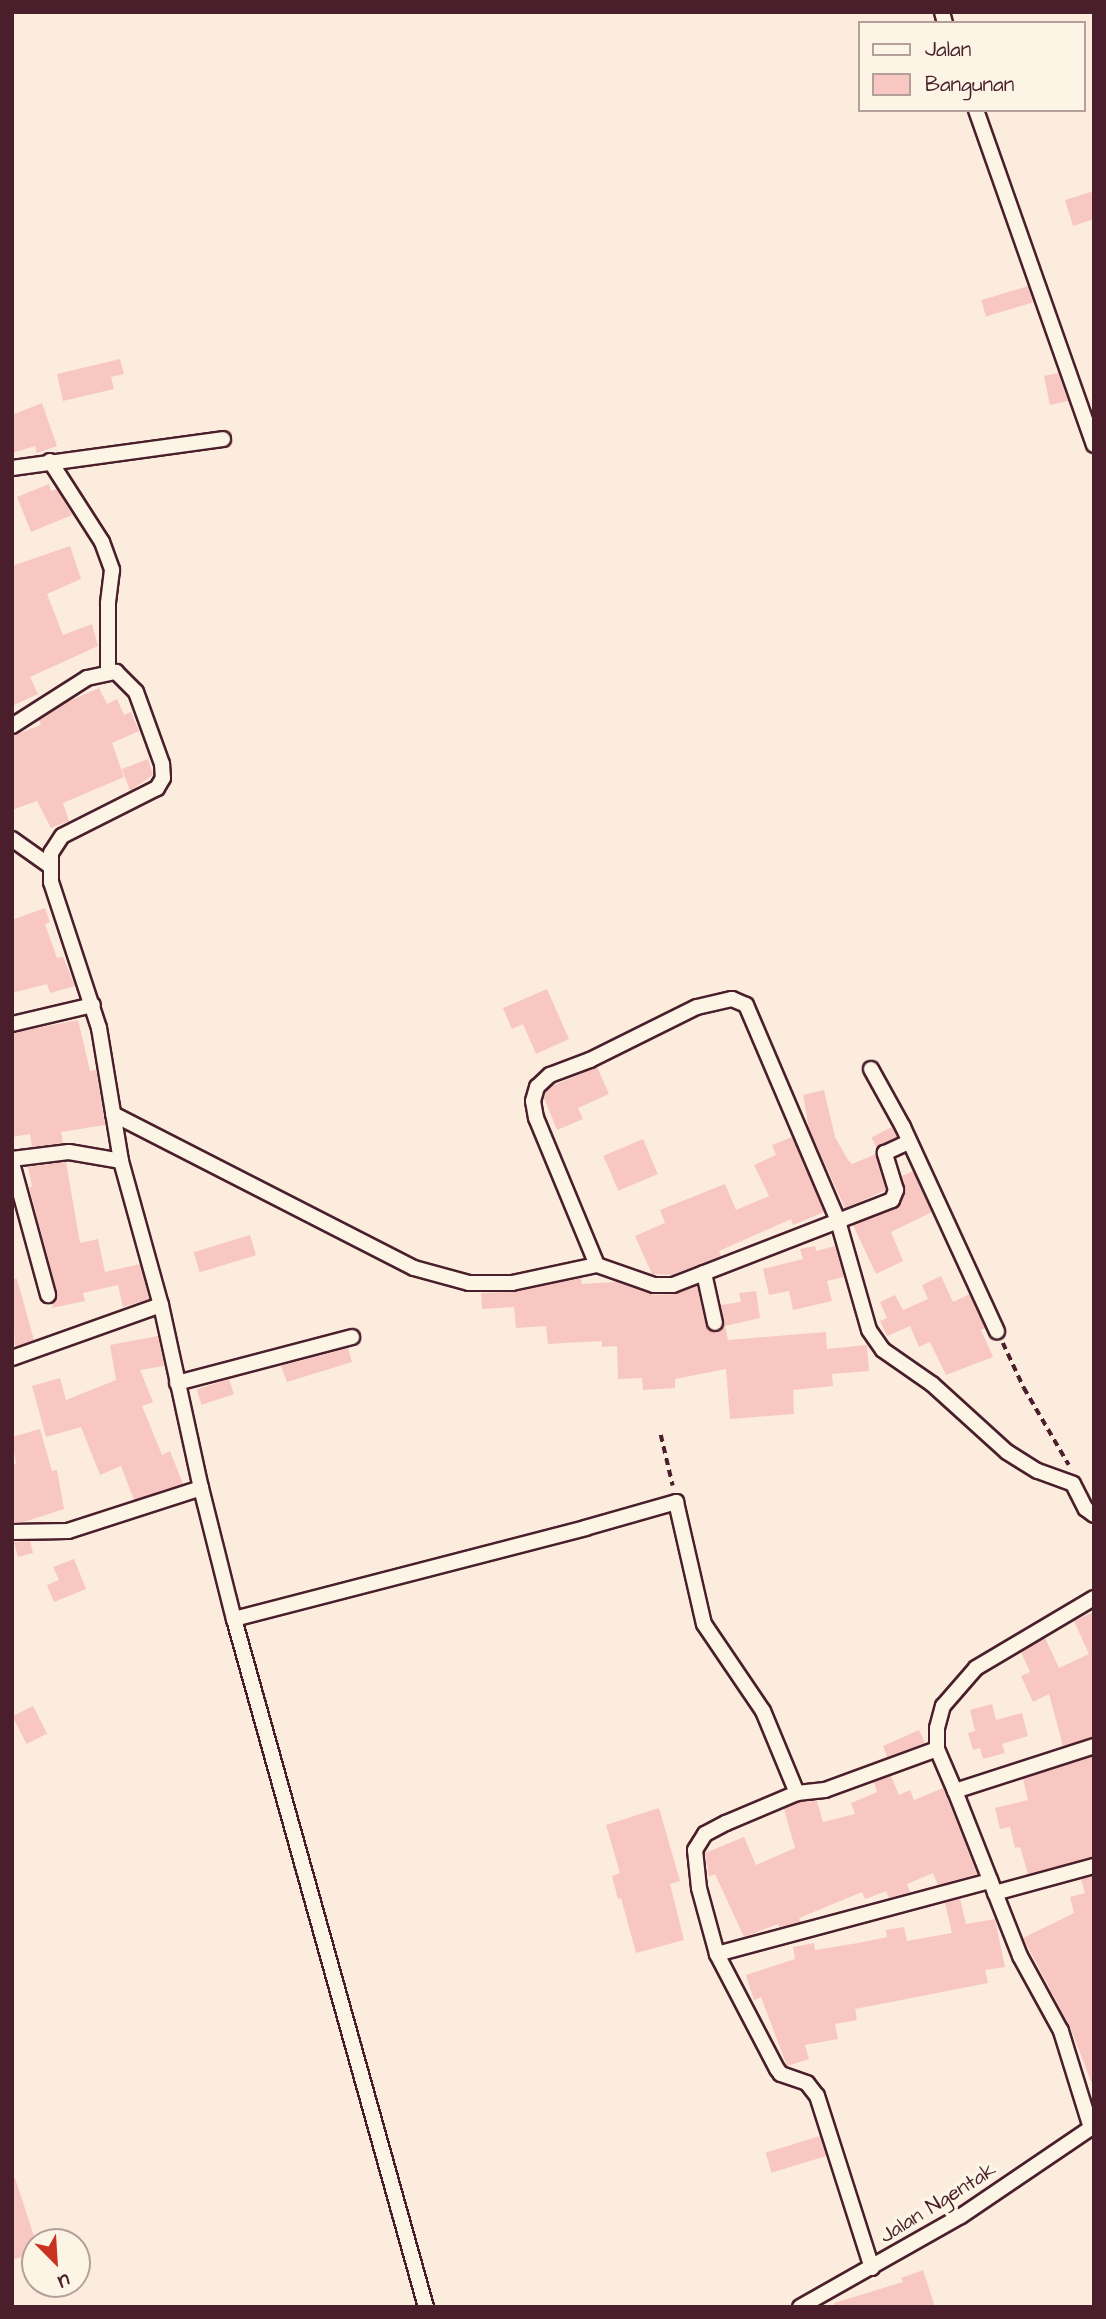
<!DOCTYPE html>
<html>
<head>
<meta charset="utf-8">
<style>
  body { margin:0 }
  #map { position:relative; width:1106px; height:2319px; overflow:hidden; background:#fbecde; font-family:"Architects Daughter",sans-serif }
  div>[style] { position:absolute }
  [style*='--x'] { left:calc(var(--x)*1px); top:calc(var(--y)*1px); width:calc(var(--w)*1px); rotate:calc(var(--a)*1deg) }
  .building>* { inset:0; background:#f8c7c2; transform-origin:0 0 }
  .path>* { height:3.5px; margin-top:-1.75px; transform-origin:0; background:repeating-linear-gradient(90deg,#4a1f2b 0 7px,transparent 0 12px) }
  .roads { filter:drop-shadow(2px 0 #4a1f2b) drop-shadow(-2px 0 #4a1f2b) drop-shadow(0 2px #4a1f2b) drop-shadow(0 -2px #4a1f2b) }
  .minor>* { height:14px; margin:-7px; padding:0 7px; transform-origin:7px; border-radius:7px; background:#fcf5e5 }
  span { translate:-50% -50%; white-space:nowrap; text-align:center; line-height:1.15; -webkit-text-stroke:7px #fcf5e5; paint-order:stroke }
  .street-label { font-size:21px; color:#4a1f2b }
  .frame { position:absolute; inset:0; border:14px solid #4a1f2b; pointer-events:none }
  .legend { position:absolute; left:858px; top:21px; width:228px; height:91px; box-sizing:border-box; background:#fcf5e5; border:2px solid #b59f9b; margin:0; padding:9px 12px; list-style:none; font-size:21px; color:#4a1f2b }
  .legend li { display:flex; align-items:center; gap:14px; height:35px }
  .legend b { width:35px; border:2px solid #b59f9b }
  .north { position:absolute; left:21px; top:2228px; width:70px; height:70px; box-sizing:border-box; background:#fcf5e5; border:2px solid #b59f9b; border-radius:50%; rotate:156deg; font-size:19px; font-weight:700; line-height:28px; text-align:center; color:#4a1f2b }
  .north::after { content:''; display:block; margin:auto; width:24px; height:32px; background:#c8321e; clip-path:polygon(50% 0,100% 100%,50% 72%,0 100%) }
</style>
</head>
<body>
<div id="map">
  <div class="building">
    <div style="clip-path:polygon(1094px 191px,1094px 219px,1073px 226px,1065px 200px)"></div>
    <div style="left:1028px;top:286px;width:17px;height:49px;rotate:73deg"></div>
    <div style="clip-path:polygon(120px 359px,124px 374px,111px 377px,114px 389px,63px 401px,57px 374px)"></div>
    <div style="clip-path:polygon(1058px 373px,1068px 401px,1050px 405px,1044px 376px)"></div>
    <div style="clip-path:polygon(42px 403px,57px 446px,37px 453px,35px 446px,12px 453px,12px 415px)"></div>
    <div style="clip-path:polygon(49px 484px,51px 491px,57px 489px,72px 515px,31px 532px,17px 497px)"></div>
    <div style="clip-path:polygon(70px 546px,81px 579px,47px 594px,63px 635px,92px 624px,98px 646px,30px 677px,38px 694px,12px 706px,12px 566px)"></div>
    <div style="clip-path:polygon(99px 688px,107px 704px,117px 699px,124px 715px,131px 712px,139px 731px,112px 743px,124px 777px,63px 803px,69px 821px,51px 828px,37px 801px,12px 810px,12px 736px,41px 725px,39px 720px,67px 702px)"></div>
    <div style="clip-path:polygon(148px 759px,153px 775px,130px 791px,122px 769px)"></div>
    <div style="clip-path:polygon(45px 908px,50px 922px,45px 924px,57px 958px,63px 957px,75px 986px,50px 993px,47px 984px,12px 993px,12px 920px)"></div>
    <div style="clip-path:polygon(547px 989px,569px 1039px,536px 1054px,523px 1024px,512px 1029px,503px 1008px)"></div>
    <div style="clip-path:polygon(78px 1020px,90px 1071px,96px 1070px,105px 1125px,61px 1132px,63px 1143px,32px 1147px,30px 1134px,12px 1137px,12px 1033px)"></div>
    <div style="clip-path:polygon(597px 1067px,609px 1094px,578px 1108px,583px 1119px,557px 1130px,544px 1098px,546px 1092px,552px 1086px)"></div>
    <div style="clip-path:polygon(824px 1090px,835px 1137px,848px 1160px,852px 1164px,876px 1154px,886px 1190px,845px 1208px,809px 1129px,803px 1095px)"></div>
    <div style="left:892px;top:1127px;width:11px;height:23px;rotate:63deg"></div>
    <div style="clip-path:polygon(792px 1137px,824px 1212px,793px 1225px,791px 1219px,719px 1251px,721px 1256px,671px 1275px,652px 1274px,635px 1236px,665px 1223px,660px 1210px,725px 1184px,736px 1210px,769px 1196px,754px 1165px,776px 1155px,772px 1145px)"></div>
    <div style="left:643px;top:1139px;width:38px;height:43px;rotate:67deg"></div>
    <div style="clip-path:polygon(66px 1162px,80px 1243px,98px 1239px,105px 1272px,140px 1264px,149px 1299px,123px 1307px,118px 1285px,83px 1293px,85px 1301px,52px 1308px,57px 1292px,29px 1187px,32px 1187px,28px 1167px)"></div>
    <div style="clip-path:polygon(913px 1171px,932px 1212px,891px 1232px,903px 1261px,876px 1274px,853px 1225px,898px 1207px,905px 1193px,902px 1176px)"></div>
    <div style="left:250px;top:1235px;width:21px;height:59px;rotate:73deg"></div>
    <div style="clip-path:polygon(815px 1246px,816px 1251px,835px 1246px,844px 1277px,827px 1281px,832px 1301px,793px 1310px,789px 1291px,769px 1295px,763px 1269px,803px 1259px,800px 1249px)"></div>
    <div style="clip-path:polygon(941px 1276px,953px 1302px,970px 1294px,985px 1328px,981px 1330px,993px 1357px,946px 1375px,930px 1342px,919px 1347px,910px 1326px,887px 1336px,880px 1321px,887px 1318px,880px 1302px,895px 1295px,903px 1310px,928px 1299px,922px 1285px)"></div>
    <div style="clip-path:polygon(581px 1278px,582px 1284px,616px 1282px,654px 1295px,676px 1294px,697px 1286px,706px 1325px,713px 1332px,721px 1331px,724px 1325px,721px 1305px,741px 1302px,739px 1293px,756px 1291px,760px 1318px,725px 1326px,728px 1340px,826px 1332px,827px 1349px,867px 1345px,869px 1371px,832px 1374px,833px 1386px,793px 1390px,794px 1414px,730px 1419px,726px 1369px,675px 1379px,675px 1388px,643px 1390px,642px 1378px,618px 1379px,617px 1346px,602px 1347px,602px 1341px,548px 1344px,546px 1326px,516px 1328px,514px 1307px,482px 1309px,481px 1293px,514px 1292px)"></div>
    <div style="clip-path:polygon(12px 1279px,17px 1279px,34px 1340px,15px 1347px)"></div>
    <div style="clip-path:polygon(158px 1336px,164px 1366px,140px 1370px,153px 1402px,142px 1406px,162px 1455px,170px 1451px,183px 1484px,134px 1500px,121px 1466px,100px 1475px,81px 1427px,46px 1437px,32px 1386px,60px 1378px,66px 1400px,116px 1380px,110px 1345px)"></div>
    <div style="clip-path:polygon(348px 1348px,352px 1362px,287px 1382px,281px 1366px)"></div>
    <div style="left:229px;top:1379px;width:16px;height:34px;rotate:72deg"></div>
    <div style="clip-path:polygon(40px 1429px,52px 1471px,57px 1470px,64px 1509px,24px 1522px,12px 1522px,12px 1465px,16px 1464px,12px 1437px)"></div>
    <div style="clip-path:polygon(30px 1541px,33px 1553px,18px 1557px,14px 1542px)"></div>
    <div style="clip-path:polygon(74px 1559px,86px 1589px,54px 1602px,47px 1585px,59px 1580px,53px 1567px)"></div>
    <div style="clip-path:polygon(1094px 1612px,1094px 1737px,1063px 1746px,1049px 1694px,1033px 1702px,1021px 1676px,1030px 1672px,1021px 1652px,1045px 1638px,1059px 1668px,1089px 1654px,1074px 1621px)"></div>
    <div style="clip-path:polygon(992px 1704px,996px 1720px,1022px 1713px,1028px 1736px,1002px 1744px,1005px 1753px,983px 1759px,980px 1748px,973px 1750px,968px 1733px,975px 1731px,970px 1710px)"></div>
    <div style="left:33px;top:1706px;width:31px;height:23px;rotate:63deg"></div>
    <div style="clip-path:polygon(919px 1730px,925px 1743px,887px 1757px,883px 1746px)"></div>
    <div style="clip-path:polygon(1094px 1756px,1094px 1857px,1028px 1874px,1020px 1847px,1015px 1848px,1010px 1827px,1000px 1829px,995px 1808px,1028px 1800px,1023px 1779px)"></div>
    <div style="clip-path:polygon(891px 1776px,899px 1795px,910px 1790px,914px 1800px,943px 1788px,977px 1874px,938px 1885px,933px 1873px,907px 1884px,910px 1892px,889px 1898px,886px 1891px,865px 1899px,862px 1892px,799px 1918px,801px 1922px,779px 1927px,778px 1924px,744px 1937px,715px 1874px,709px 1877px,705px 1853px,744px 1837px,756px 1865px,795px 1848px,784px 1809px,799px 1802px,817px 1801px,823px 1822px,855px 1814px,851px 1803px,877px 1792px,874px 1782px)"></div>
    <div style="clip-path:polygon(659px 1808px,680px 1881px,670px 1884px,684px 1940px,636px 1953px,621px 1898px,618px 1899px,612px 1876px,620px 1873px,606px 1825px)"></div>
    <div style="clip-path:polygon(1094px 1876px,1094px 2089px,1070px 2027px,1023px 1938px,1074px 1913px,1070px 1897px,1085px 1893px,1081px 1879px)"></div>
    <div style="clip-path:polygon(960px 1899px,966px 1924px,995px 1919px,1005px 1967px,985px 1970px,988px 1983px,855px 2009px,857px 2020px,835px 2024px,838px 2039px,805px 2045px,809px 2059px,787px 2066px,761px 1997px,754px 2000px,746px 1975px,795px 1959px,793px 1947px,814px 1943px,815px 1950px,858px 1943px,887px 1937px,886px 1930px,904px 1927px,907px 1941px,952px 1933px,945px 1903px)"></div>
    <div style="left:820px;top:2136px;width:21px;height:57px;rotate:73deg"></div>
    <div style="clip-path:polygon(15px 2178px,35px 2239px,35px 2253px,12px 2260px,12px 2179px)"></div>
    <div style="clip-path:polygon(923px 2270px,935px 2307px,835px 2307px,834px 2303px,903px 2282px,901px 2278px)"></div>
  </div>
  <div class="path">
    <div style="--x:1003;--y:1343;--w:50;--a:65"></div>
    <div style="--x:1024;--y:1388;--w:89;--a:59.7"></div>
    <div style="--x:661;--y:1435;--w:52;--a:76.8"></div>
  </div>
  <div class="roads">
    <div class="minor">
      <div style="--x:942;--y:12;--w:11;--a:75"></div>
      <div style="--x:976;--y:110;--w:355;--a:70.6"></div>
      <div style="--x:50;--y:461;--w:96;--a:57.3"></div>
      <div style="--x:102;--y:542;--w:30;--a:70"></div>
      <div style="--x:112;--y:570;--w:34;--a:97"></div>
      <div style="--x:108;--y:604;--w:68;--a:90"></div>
      <div style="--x:12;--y:468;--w:213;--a:-7.8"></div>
      <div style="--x:12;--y:726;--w:89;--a:-32.6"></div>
      <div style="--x:87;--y:678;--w:30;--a:-12"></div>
      <div style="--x:116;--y:672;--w:28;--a:45"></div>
      <div style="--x:136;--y:692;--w:77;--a:70.1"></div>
      <div style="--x:162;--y:764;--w:14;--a:86"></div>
      <div style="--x:163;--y:778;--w:12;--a:121"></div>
      <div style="--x:157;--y:788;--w:106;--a:153.2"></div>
      <div style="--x:62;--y:836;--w:20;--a:123"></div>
      <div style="--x:51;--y:853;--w:29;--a:90"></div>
      <div style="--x:51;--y:882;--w:154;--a:71.8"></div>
      <div style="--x:99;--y:1028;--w:135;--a:80.6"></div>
      <div style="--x:121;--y:1161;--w:149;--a:74.5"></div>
      <div style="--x:161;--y:1305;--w:187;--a:77.7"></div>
      <div style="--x:201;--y:1488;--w:135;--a:75.9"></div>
      <div style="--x:234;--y:1619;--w:714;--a:74.41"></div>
      <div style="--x:12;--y:839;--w:47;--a:35.4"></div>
      <div style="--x:12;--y:1024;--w:83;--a:-13.2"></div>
      <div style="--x:871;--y:1069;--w:66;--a:61.1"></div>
      <div style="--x:903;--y:1127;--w:225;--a:65.3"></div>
      <div style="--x:113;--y:1114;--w:338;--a:27.1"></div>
      <div style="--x:414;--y:1268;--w:57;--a:15.3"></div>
      <div style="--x:469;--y:1283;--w:43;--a:0"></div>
      <div style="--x:512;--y:1283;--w:87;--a:-12"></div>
      <div style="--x:597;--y:1265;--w:60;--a:19.3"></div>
      <div style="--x:654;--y:1285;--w:19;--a:0"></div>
      <div style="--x:673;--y:1285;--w:235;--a:-21.2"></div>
      <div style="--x:892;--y:1200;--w:11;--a:-68"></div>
      <div style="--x:896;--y:1190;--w:39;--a:-107"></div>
      <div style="--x:885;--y:1153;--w:26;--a:-25"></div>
      <div style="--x:12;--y:1159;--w:57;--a:-7"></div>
      <div style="--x:69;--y:1152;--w:53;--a:9.8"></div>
      <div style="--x:12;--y:1163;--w:137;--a:74.7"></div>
      <div style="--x:597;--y:1265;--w:159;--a:-112.5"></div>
      <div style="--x:536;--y:1118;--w:17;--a:-100"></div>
      <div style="--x:533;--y:1101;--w:15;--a:-74"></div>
      <div style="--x:537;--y:1087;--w:18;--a:-43"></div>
      <div style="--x:550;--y:1075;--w:43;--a:-20.6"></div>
      <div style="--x:590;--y:1060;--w:119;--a:-26.4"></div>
      <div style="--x:697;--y:1007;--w:36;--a:-13"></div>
      <div style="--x:732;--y:999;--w:15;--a:23"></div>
      <div style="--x:746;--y:1005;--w:235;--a:66.9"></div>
      <div style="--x:838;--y:1221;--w:113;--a:74.1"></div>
      <div style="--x:869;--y:1330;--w:24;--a:55"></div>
      <div style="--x:883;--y:1350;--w:60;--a:34.8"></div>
      <div style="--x:932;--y:1384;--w:101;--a:42.2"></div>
      <div style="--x:1007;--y:1452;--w:36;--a:32"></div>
      <div style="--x:1038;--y:1471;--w:37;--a:20"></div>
      <div style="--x:1073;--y:1484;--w:28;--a:63"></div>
      <div style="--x:1086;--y:1509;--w:10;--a:37"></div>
      <div style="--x:704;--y:1273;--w:51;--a:77.6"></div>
      <div style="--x:12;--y:1358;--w:158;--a:-19.6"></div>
      <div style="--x:177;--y:1383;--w:181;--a:-14.7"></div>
      <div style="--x:12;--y:1532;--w:56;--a:-1"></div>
      <div style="--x:68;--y:1531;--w:140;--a:-17.9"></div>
      <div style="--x:234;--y:1619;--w:363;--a:-14.5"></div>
      <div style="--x:585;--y:1528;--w:95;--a:-15.9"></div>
      <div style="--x:676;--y:1502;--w:125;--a:77.1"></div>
      <div style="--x:704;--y:1624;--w:105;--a:55.9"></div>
      <div style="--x:763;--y:1711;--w:89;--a:67.5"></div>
      <div style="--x:937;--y:1749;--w:21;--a:-90"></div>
      <div style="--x:937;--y:1728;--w:23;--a:-75"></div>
      <div style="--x:943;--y:1706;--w:50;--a:-49"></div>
      <div style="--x:976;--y:1668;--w:137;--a:-30.7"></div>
      <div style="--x:995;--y:1893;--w:103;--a:-15.3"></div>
      <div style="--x:717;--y:1954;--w:283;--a:-15"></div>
      <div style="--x:1091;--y:2128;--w:102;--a:-107.2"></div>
      <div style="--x:1061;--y:2031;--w:85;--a:-118.7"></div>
      <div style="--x:1020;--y:1956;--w:177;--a:-111.5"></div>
      <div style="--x:955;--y:1791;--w:146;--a:-17.9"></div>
      <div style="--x:872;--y:2268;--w:181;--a:-107.7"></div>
      <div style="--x:817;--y:2096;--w:16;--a:-128"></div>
      <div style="--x:807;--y:2083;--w:28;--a:-161"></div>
      <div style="--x:781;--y:2074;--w:6;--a:-129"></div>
      <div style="--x:777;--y:2069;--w:130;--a:-117.6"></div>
      <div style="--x:717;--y:1954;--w:68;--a:-105.3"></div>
      <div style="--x:699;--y:1888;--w:38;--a:-96"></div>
      <div style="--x:695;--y:1850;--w:19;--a:-58"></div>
      <div style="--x:705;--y:1834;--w:24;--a:-28"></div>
      <div style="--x:726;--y:1823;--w:77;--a:-22.9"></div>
      <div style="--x:797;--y:1793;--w:28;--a:-6"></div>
      <div style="--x:825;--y:1790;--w:119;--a:-20.1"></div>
      <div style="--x:937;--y:1749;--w:46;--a:66.8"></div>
      <div style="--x:800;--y:2307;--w:185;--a:-29.5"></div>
      <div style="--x:961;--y:2216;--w:161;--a:-34.1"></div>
    </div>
  </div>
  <div class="street-label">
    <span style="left:938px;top:2203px;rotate:-32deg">Jalan Ngentak</span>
  </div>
  <div class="frame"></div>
  <ul class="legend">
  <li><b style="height:9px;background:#fcf5e5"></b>Jalan</li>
  <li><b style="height:19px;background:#f8c7c2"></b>Bangunan</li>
  </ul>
  <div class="north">U</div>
</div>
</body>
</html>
